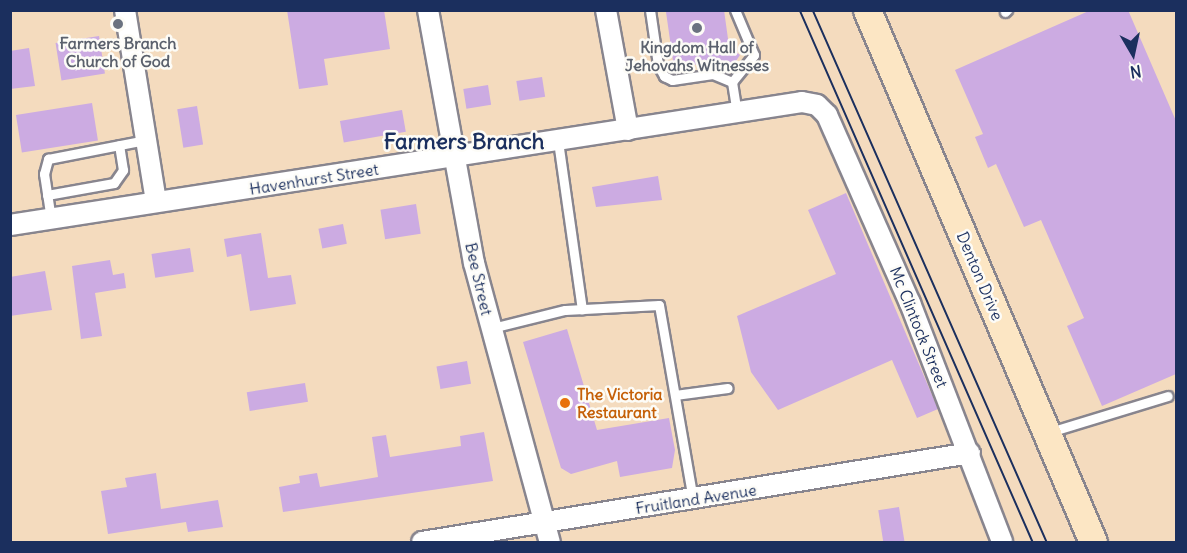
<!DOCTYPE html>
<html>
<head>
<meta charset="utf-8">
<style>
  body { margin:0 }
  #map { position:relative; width:1187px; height:553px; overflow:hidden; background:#f4dbbe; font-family:Delius,sans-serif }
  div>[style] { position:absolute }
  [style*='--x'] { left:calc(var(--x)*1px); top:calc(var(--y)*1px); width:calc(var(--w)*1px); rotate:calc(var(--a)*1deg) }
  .building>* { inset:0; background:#ccabe2; transform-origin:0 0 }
  .roads { filter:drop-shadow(2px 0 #88858e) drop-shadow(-2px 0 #88858e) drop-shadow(0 2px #88858e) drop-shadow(0 -2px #88858e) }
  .lane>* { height:9px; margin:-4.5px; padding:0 4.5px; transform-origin:4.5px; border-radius:4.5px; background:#fff }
  .street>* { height:20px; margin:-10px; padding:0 10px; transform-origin:10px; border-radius:10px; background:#fff }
  .secondary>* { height:27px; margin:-13.5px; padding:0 13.5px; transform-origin:13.5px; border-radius:13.5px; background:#fce6c4 }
  .tram>* { height:1.5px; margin:-0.75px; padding:0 0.75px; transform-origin:0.75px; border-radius:0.75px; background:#1b2f5e }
  .dots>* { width:16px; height:16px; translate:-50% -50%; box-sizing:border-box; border:3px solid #fdfcf7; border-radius:50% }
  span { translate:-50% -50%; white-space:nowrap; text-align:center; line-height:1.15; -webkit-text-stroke:5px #fdfcf7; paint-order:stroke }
  .worship-label { font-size:16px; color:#5b616d; font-weight:700 }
  .street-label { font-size:16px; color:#1b2f5e }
  .food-label { font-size:16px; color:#c56008; font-weight:700 }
  .left { translate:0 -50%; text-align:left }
  .district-label { font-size:22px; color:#1b2f5e; font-weight:700 }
  .frame { position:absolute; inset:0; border:12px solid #1b2f5e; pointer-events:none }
  .north { position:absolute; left:1103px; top:24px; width:60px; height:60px; -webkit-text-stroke:4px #fdfcf7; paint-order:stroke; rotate:171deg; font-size:16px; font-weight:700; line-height:24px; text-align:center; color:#1b2f5e }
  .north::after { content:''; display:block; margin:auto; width:21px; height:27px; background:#1b2f5e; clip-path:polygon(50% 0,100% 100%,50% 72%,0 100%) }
</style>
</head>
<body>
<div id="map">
  <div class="building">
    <div style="clip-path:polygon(287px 10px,384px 10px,390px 49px,324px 59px,328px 85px,299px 89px)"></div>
    <div style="clip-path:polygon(724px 10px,729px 46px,740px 55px,730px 70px,718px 61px,674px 68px,666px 12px)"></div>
    <div style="clip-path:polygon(1091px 10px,1128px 10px,1176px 121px,1176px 374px,1102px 406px,1067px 326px,1084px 318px,1041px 220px,1024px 227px,996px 164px,988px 168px,975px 137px,983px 134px,955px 70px)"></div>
    <div style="left:99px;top:36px;width:38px;height:44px;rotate:81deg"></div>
    <div style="clip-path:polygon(29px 48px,35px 86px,10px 89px,10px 51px)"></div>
    <div style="left:542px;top:77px;width:20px;height:26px;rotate:81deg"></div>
    <div style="left:488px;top:85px;width:20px;height:25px;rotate:81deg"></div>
    <div style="left:92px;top:103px;width:38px;height:77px;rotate:81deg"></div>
    <div style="left:197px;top:106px;width:39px;height:20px;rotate:81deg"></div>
    <div style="left:402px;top:110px;width:22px;height:63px;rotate:80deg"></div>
    <div style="clip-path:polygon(658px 176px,662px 200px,596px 207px,592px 187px)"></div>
    <div style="clip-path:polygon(846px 193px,938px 409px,917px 418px,892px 360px,778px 410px,751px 372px,737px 316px,836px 274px,808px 210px)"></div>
    <div style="left:416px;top:204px;width:30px;height:36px;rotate:81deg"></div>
    <div style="left:343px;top:224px;width:20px;height:25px;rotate:79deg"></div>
    <div style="clip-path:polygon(261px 233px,268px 278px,291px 275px,296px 304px,250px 311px,241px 254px,227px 257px,224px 239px)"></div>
    <div style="left:190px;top:248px;width:24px;height:39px;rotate:81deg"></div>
    <div style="clip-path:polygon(110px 260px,113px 275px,124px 273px,126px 288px,95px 293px,102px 336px,81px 339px,72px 266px)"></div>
    <div style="clip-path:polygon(45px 271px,52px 310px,10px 316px,10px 277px)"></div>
    <div style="clip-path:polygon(567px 329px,597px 430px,669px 418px,675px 450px,672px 468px,620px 477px,617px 461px,571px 474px,561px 468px,523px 342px)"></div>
    <div style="left:467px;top:361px;width:23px;height:31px;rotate:80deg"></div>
    <div style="left:305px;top:383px;width:19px;height:59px;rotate:81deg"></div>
    <div style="clip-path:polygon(484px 432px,493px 481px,283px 512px,279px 487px,300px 483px,299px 476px,317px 473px,320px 487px,378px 477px,372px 437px,386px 435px,390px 457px,461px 446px,460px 436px)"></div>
    <div style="clip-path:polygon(156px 473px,161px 509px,218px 500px,223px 527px,188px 532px,186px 522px,108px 534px,101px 491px,127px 487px,125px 478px)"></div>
    <div style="left:899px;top:507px;width:36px;height:21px;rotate:81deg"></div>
  </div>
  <div class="roads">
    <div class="lane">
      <div style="--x:650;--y:10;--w:56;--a:81.7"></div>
      <div style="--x:658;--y:65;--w:13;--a:61"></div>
      <div style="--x:664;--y:76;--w:9;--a:27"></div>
      <div style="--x:672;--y:80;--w:41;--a:-8.3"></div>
      <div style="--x:713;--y:74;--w:21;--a:23"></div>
      <div style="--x:732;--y:82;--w:31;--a:81"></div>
      <div style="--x:1005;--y:12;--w:3;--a:-45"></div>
      <div style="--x:732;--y:82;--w:35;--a:-51"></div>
      <div style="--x:754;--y:55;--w:49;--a:-112.9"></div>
      <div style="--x:558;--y:141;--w:170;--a:81.9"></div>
      <div style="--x:47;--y:195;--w:68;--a:-10.2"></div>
      <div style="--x:114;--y:183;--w:16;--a:-55"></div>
      <div style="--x:123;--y:170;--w:25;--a:-99"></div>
      <div style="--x:51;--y:219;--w:46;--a:-98.8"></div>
      <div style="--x:44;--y:174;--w:16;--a:-75"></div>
      <div style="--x:48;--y:159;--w:100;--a:-11"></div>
      <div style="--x:492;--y:328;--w:75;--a:-13.9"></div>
      <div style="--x:565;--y:310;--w:94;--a:-3"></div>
      <div style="--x:659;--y:305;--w:197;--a:80.1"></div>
      <div style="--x:675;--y:395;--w:53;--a:-7.5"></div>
      <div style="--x:1050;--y:432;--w:123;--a:-17"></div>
    </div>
    <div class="street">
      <div style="--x:125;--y:10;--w:194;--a:80.8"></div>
      <div style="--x:428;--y:10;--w:257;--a:79.7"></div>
      <div style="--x:474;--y:263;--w:289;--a:74.8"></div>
      <div style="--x:606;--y:10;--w:122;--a:79.6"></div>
      <div style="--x:10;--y:225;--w:801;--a:-8.83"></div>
      <div style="--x:802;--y:102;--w:15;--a:11"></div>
      <div style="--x:817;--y:105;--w:14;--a:45"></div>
      <div style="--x:827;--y:115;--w:206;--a:66.2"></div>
      <div style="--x:910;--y:303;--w:256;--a:68.9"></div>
      <div style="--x:422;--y:542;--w:555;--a:-9.22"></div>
    </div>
    <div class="secondary">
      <div style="--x:867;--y:10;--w:578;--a:66.98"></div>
    </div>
  </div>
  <div class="tram">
    <div style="--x:800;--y:10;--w:581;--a:66.35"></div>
    <div style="--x:813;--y:10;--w:581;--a:66.26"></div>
  </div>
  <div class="dots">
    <div style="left:118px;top:24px;background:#6b7280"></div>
    <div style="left:697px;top:28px;background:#6b7280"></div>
    <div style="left:565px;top:403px;background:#e8710a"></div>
  </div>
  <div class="worship-label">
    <span style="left:118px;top:52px">Farmers Branch<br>Church of God</span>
    <span style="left:697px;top:56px">Kingdom Hall of<br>Jehovahs Witnesses</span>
  </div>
  <div class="street-label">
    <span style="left:314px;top:179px;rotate:-9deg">Havenhurst Street</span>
    <span style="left:980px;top:276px;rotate:67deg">Denton Drive</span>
    <span style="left:479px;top:279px;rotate:77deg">Bee Street</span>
    <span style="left:919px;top:327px;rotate:68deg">Mc Clintock Street</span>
    <span style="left:696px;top:499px;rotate:-9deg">Fruitland Avenue</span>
  </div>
  <div class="food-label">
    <span class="left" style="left:577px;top:403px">The Victoria<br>Restaurant</span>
  </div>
  <div class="district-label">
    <span style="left:464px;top:142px">Farmers Branch</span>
  </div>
  <div class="frame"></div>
  <div class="north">N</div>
</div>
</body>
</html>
